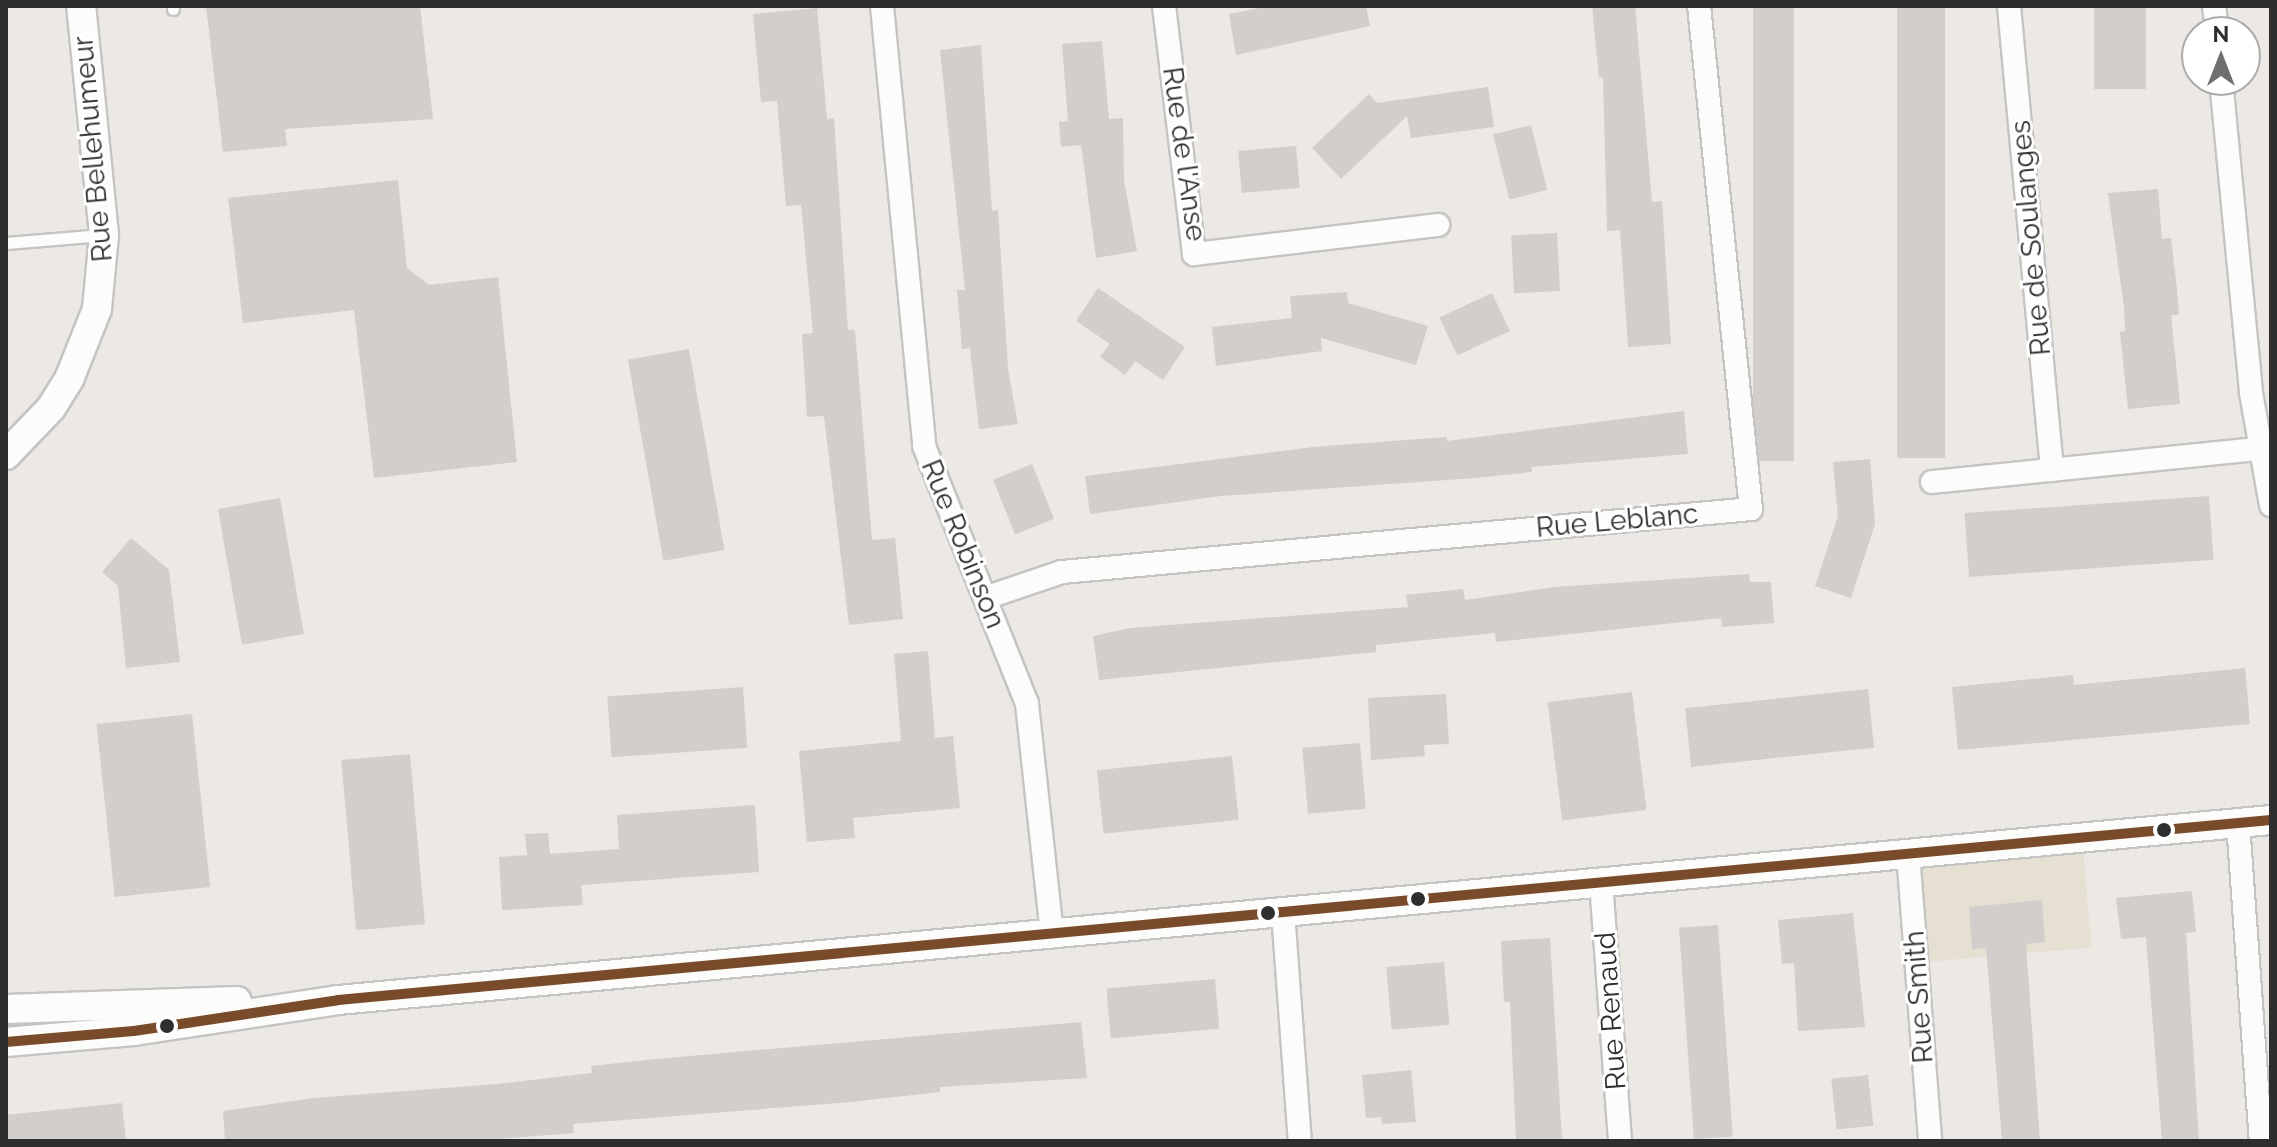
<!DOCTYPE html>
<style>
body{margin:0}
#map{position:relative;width:2277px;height:1147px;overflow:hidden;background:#ece8e4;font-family:Raleway,sans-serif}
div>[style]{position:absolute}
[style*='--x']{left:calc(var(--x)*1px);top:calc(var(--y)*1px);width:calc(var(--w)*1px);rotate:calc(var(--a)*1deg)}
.education>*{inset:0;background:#e6e0d3;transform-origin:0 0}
.building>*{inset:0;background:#d1cecb;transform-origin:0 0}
.roads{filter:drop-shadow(2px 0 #c5c4c5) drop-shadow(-2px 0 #c5c4c5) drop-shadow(0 2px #c5c4c5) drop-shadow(0 -2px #c5c4c5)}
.service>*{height:11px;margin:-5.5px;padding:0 5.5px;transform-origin:5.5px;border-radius:5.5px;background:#fcfcfb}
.minor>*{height:22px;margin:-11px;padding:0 11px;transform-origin:11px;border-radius:11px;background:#fcfcfb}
.tertiary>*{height:28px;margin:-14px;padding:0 14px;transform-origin:14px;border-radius:14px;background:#fcfcfb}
.bus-1>*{height:10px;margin:-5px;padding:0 5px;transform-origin:5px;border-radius:5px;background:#7a4b2a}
.dots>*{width:22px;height:22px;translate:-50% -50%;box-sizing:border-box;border:4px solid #fff;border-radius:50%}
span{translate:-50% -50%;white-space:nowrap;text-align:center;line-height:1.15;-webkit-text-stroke:6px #fff;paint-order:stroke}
.street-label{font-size:28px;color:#2e2e2e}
.frame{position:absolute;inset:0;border:8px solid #2e2e2e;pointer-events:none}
.north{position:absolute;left:2181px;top:16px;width:80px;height:80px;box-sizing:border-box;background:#fff;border:2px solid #ababab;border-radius:50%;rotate:0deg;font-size:22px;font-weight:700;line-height:32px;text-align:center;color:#2e2e2e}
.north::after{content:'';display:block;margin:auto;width:28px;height:36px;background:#706f6e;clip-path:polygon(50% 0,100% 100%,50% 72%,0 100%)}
</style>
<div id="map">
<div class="education">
<i style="left:2082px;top:838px;width:110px;height:175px;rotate:85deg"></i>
</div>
<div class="building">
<i style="clip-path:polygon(206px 6px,420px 6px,433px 119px,285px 129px,287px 146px,223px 152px)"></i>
<i style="clip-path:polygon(1270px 6px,1366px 6px,1370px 26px,1236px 55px,1229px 14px)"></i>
<i style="clip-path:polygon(1592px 6px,1635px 6px,1652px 202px,1662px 201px,1671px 344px,1628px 347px,1620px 230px,1607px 231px,1603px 77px,1599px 78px)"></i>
<i style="left:1753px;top:6px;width:41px;height:455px"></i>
<i style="left:1897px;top:6px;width:48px;height:452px"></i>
<i style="left:2094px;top:6px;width:52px;height:83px"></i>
<i style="clip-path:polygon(817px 8px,827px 119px,834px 118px,848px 330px,855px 330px,872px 540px,895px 538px,903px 619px,849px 625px,824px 416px,807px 417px,802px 334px,813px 333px,801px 205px,786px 206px,777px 101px,761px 102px,753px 14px)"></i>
<i style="clip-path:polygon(1102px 41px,1109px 119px,1123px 118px,1124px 180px,1137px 251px,1096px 258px,1081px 145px,1061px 147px,1059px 122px,1068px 121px,1062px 44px)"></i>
<i style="clip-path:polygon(981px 45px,992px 211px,998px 210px,1008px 369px,1018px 424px,979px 429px,970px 348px,962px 349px,957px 290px,965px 290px,940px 50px)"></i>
<i style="clip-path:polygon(1488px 87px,1494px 127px,1411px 138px,1407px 116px,1341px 179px,1312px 148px,1369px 94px,1377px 103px)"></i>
<i style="left:1531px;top:125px;width:67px;height:39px;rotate:76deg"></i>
<i style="left:1296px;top:146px;width:42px;height:58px;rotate:85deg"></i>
<i style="clip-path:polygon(398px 180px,407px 268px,429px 285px,498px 277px,517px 462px,374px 478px,354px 310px,243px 323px,228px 198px)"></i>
<i style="clip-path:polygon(2158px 189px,2162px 239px,2171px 238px,2177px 289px,2179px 315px,2171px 315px,2180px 404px,2128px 409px,2120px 332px,2125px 331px,2124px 307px,2108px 193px)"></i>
<i style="left:1557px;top:233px;width:58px;height:46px;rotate:87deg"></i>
<i style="clip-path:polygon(1098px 288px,1185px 347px,1163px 380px,1135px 361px,1125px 375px,1100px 357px,1110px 344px,1076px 321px)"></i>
<i style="clip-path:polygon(1347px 292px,1348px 303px,1428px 326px,1416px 365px,1321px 338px,1322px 351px,1216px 366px,1212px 327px,1292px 318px,1290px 296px)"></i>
<i style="left:1492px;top:293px;width:42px;height:58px;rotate:65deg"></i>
<i style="left:689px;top:349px;width:204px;height:62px;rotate:80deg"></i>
<i style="clip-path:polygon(1684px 411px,1688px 454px,1531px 467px,1532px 472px,1475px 478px,1221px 496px,1090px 514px,1085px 476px,1313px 447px,1446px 437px,1447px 441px)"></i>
<i style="clip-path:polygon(1870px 459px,1875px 524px,1851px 598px,1815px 586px,1838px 516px,1833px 462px)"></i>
<i style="left:1032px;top:464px;width:59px;height:42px;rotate:68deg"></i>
<i style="left:2209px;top:496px;width:64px;height:245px;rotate:86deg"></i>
<i style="left:280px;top:498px;width:138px;height:63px;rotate:80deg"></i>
<i style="clip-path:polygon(131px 538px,169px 570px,180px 662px,126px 668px,118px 586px,102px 572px)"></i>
<i style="clip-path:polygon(1749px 574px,1750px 582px,1771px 582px,1774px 623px,1722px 627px,1721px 618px,1496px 642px,1495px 633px,1376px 645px,1376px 652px,1099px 680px,1093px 636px,1130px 628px,1408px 607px,1406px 595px,1435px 592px,1463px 589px,1465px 600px,1555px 587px)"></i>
<i style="clip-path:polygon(928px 651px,935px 738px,953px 736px,960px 808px,853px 818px,855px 838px,807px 842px,799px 751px,901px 741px,894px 654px)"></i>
<i style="clip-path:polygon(2245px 668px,2250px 724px,1958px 750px,1952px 687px,2073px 675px,2074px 685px)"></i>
<i style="left:743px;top:687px;width:61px;height:136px;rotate:86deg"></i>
<i style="left:1868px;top:689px;width:59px;height:184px;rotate:84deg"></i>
<i style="left:1632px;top:692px;width:119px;height:85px;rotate:83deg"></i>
<i style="clip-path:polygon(1446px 694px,1449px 744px,1424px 745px,1425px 756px,1371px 760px,1368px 698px)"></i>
<i style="left:192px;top:714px;width:174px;height:96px;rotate:84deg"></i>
<i style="left:1360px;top:743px;width:66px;height:58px;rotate:85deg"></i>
<i style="left:410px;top:754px;width:171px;height:69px;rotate:85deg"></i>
<i style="left:1232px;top:756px;width:64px;height:136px;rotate:84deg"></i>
<i style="clip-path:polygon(755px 805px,759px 872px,581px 885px,583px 905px,502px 910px,499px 857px,527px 855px,525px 834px,548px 833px,550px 854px,619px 849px,617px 815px)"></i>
<i style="clip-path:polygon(2192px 891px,2196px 932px,2186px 933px,2199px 1141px,2162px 1141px,2146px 937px,2121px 939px,2116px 898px)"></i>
<i style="clip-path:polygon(2042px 900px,2045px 942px,2026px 944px,2040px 1141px,2002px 1141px,1986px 948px,1972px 949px,1969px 907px)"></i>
<i style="clip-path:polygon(1853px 913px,1865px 1027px,1798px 1031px,1794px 963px,1782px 964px,1778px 920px)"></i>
<i style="left:1718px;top:925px;width:212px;height:39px;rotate:86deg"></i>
<i style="clip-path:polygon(1550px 938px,1562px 1141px,1516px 1141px,1510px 1002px,1504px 1002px,1501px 941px)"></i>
<i style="left:1444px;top:962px;width:63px;height:58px;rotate:85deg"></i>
<i style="left:1215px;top:979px;width:50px;height:109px;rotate:85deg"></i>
<i style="clip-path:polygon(1081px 1022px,1087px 1078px,940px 1087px,940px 1092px,851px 1102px,573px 1124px,574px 1133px,474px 1141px,225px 1141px,223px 1111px,314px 1098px,497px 1084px,592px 1073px,591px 1066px,656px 1059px)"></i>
<i style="clip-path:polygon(1411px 1070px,1416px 1122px,1382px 1124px,1381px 1117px,1366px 1118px,1362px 1075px)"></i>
<i style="left:1868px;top:1075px;width:51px;height:37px;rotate:84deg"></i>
<i style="clip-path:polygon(122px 1103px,126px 1141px,6px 1141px,6px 1115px)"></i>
</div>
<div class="roads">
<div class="service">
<i style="--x:173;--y:6;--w:3;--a:90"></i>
<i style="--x:6;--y:243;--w:97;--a:-4.7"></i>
</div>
<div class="minor">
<i style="--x:882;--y:6;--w:442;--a:84.5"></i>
<i style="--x:924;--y:446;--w:278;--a:68.2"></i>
<i style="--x:1027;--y:704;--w:231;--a:83.8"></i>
<i style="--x:1164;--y:6;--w:250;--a:83.1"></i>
<i style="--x:1194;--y:254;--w:246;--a:-6.8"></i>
<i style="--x:2009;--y:6;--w:466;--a:84.7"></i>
<i style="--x:2214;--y:6;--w:26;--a:83"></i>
<i style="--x:2221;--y:80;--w:314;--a:84.5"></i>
<i style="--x:2251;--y:393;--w:114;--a:79.9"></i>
<i style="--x:1932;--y:482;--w:328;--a:-5.8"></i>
<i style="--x:985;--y:598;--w:81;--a:-18.7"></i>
<i style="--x:1062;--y:572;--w:692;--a:-5.22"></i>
<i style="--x:1751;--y:509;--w:506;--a:-95.9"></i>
<i style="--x:2238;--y:823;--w:319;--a:85.9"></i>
<i style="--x:1908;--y:853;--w:289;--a:85.6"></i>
<i style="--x:1601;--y:882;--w:260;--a:85.8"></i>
<i style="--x:1283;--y:912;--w:230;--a:85.8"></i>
</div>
<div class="tertiary">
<i style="--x:6;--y:455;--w:65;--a:-46.2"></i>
<i style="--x:51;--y:408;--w:36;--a:-58"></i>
<i style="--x:70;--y:377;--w:73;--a:-68.3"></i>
<i style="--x:97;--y:309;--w:74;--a:-84.6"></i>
<i style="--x:104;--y:235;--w:230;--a:-95.7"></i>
<i style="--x:6;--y:1009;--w:231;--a:-2"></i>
<i style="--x:6;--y:1042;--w:128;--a:-4.9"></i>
<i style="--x:134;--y:1031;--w:206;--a:-8.6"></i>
<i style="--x:338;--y:1000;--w:1941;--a:-5.32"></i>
</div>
</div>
<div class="bus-1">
<i style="--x:6;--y:1042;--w:128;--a:-4.9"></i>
<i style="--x:134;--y:1031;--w:206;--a:-8.6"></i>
<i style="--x:338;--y:1000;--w:1941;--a:-5.32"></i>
</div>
<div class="dots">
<i style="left:2164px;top:830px;background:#2e2e2e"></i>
<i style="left:1418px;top:899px;background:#2e2e2e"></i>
<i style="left:1268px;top:913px;background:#2e2e2e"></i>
<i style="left:167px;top:1026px;background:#2e2e2e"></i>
</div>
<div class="street-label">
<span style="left:93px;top:149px;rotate:-95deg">Rue Bellehumeur</span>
<span style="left:1184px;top:154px;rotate:82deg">Rue de l'Anse</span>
<span style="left:2031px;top:238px;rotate:-95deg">Rue de Soulanges</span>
<span style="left:1617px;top:521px;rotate:-5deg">Rue Leblanc</span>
<span style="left:963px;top:544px;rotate:68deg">Rue Robinson</span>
<span style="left:1919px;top:997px;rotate:-94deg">Rue Smith</span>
<span style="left:1611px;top:1011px;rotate:-94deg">Rue Renaud</span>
</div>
<div class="frame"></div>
<div class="north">N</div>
</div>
